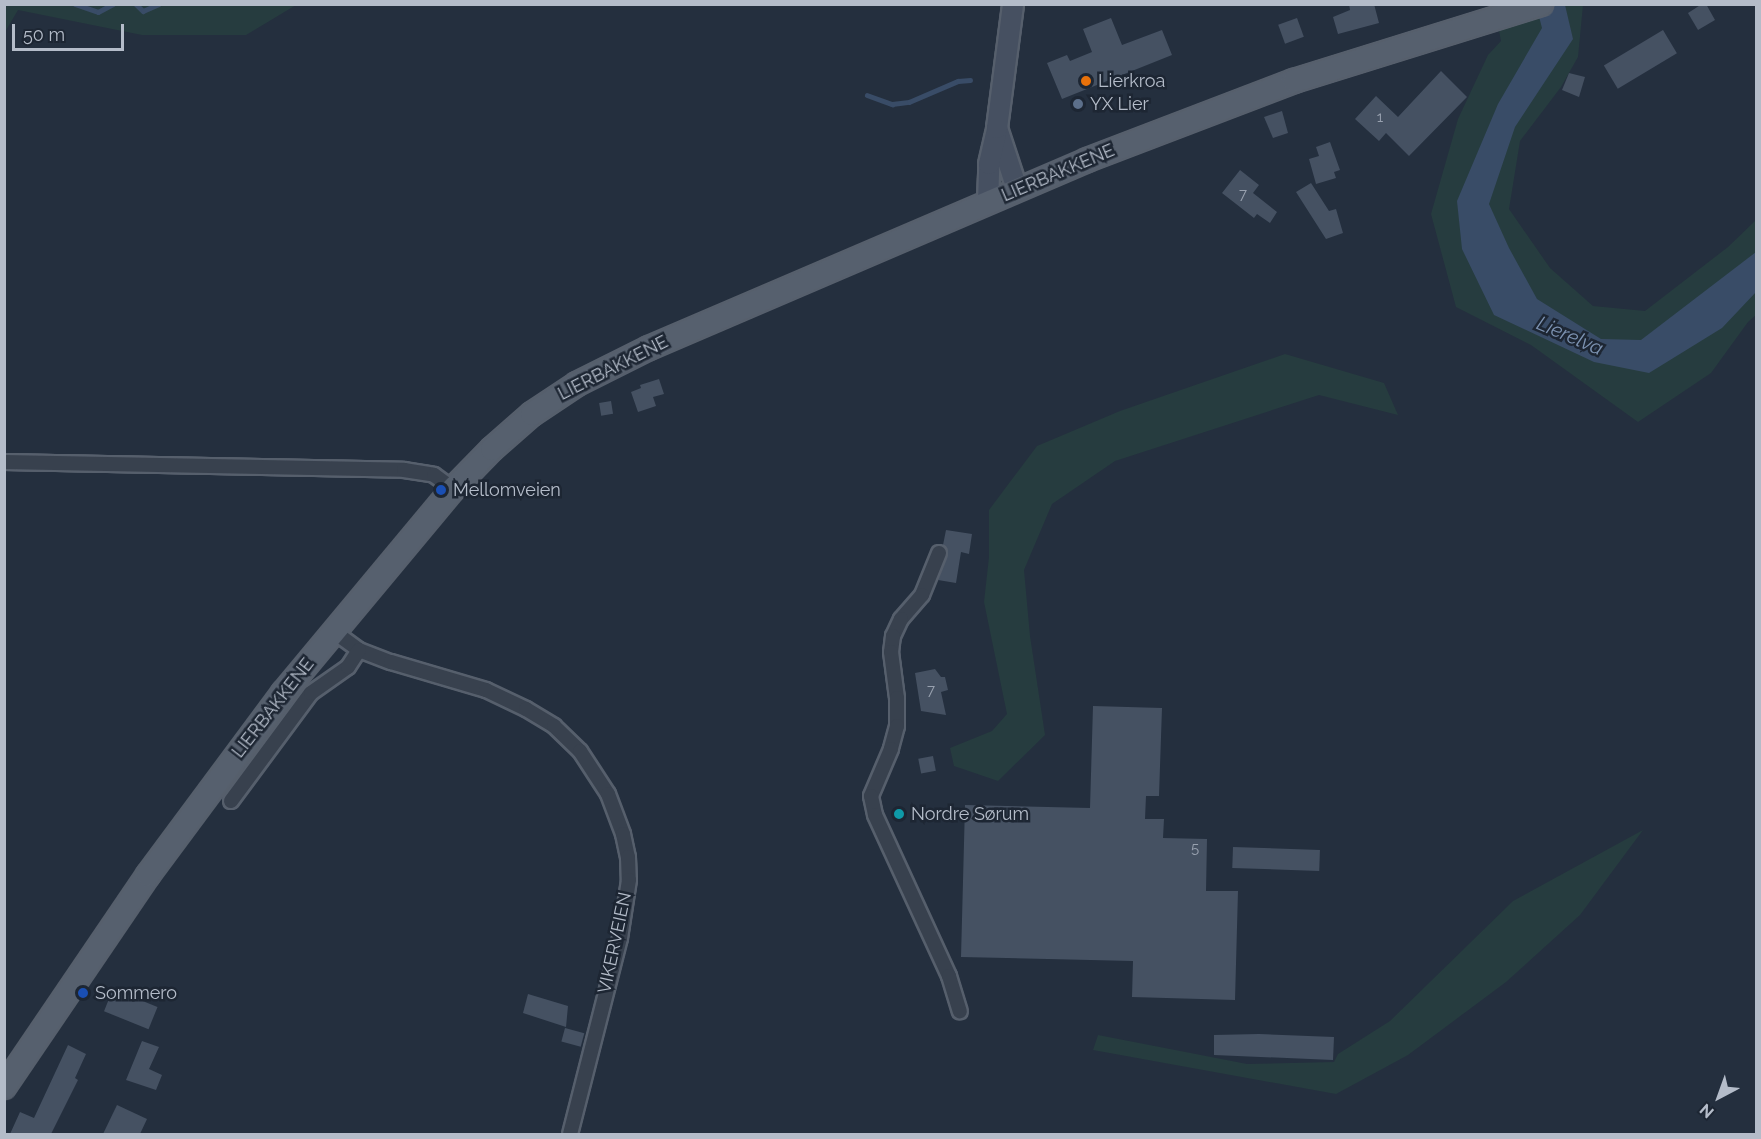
<!DOCTYPE html>
<meta charset="utf-8">
<style>
body{margin:0}
#map{position:relative;width:1761px;height:1139px;overflow:hidden;background:#242f3e;font-family:Raleway,sans-serif}
div>[style]{position:absolute}
[style*='--x']{left:calc(var(--x)*1px);top:calc(var(--y)*1px);width:calc(var(--w)*1px);rotate:calc(var(--a)*1deg)}
.green>*{inset:0;background:#263c3f}
.water>*{inset:0;background:#394c67}
.stream>*{height:4.5px;margin:-2.25px;padding:0 2.25px;transform-origin:2.25px;border-radius:2.25px;background:#394c67}
.building>*{inset:0;background:#455162;transform-origin:0 0}
.roads{filter:drop-shadow(2px 0 #565f6c) drop-shadow(-2px 0 #565f6c) drop-shadow(0 2px #565f6c) drop-shadow(0 -2px #565f6c)}
.street>*{height:14px;margin:-7px;padding:0 7px;transform-origin:7px;border-radius:7px;background:#38414e}
.secondary>*{height:20px;margin:-10px;padding:0 10px;transform-origin:10px;border-radius:10px;background:#465061}
.primary>*{height:22px;margin:-11px;padding:0 11px;transform-origin:11px;border-radius:11px;background:#56606e}
.dots>*{width:16px;height:16px;translate:-50% -50%;box-sizing:border-box;border:3px solid #1d2633;border-radius:50%}
span{translate:-50% -50%;white-space:nowrap;text-align:center;line-height:1.15;-webkit-text-stroke:5px #1d2633;paint-order:stroke}
.number-label{font-size:15px;color:#98a1af}
.number-label span{-webkit-text-stroke-width:0}
.poi-label{font-size:18px;color:#b4bcc9}
.left{translate:0 -50%;text-align:left}
.street-label{font-size:18px;color:#b4bcc9}
.water-label{font-size:20px;color:#7c92b1;font-style:italic}
.frame{position:absolute;inset:0;border:6px solid #b4bcc9;pointer-events:none}
.north{position:absolute;left:1689px;top:1067px;width:60px;height:60px;-webkit-text-stroke:4px #1d2633;paint-order:stroke;rotate:221deg;font-size:16px;font-weight:700;line-height:24px;text-align:center;color:#b4bcc9}
.north::after{content:'';display:block;margin:auto;width:21px;height:27px;background:#b4bcc9;clip-path:polygon(50% 0,100% 100%,50% 72%,0 100%)}
.scale{position:absolute;left:12px;top:24px;width:112px;height:27px;box-sizing:border-box;border:3px solid #b4bcc9;border-top:0;padding-left:8px;font-size:18px;line-height:21px;white-space:nowrap;color:#b4bcc9;-webkit-text-stroke:4px #1d2633;paint-order:stroke}
</style>
<div id="map">
<div class="green">
<i style="clip-path:polygon(5px 4px,296px 4px,296px 5px,246px 35px,142px 35px,18px 10px,5px 32px)"></i>
<i style="clip-path:polygon(1494px 5px,1583px 5px,1578px 57px,1561px 87px,1520px 141px,1509px 209px,1550px 268px,1593px 306px,1645px 311px,1728px 247px,1756px 220px,1756px 315px,1748px 322px,1711px 373px,1638px 422px,1531px 345px,1456px 307px,1431px 214px,1458px 119px,1488px 55px,1501px 41px)"></i>
<i style="clip-path:polygon(1285px 354px,1384px 383px,1398px 415px,1319px 395px,1115px 461px,1052px 504px,1024px 570px,1030px 636px,1045px 735px,998px 781px,954px 766px,950px 748px,992px 731px,1007px 714px,984px 602px,989px 557px,989px 510px,1037px 446px,1120px 411px)"></i>
<i style="clip-path:polygon(1643px 830px,1580px 915px,1506px 982px,1408px 1055px,1336px 1094px,1093px 1050px,1098px 1035px,1247px 1064px,1334px 1062px,1338px 1054px,1390px 1021px,1513px 901px)"></i>
</div>
<div class="water">
<i style="clip-path:polygon(1536px 5px,1565px 5px,1573px 39px,1515px 127px,1489px 204px,1509px 248px,1537px 299px,1601px 339px,1641px 340px,1756px 252px,1756px 292px,1722px 328px,1649px 373px,1594px 362px,1494px 315px,1462px 249px,1457px 201px,1498px 104px,1542px 28px)"></i>
</div>
<div class="stream">
<i style="--x:75;--y:4;--w:24;--a:19"></i>
<i style="--x:98;--y:12;--w:17;--a:-28"></i>
<i style="--x:136;--y:4;--w:10;--a:45"></i>
<i style="--x:143;--y:11;--w:17;--a:-24"></i>
<i style="--x:867;--y:95;--w:27;--a:20"></i>
<i style="--x:892;--y:104;--w:17;--a:-7"></i>
<i style="--x:909;--y:102;--w:53;--a:-23.2"></i>
<i style="--x:958;--y:81;--w:12;--a:-5"></i>
</div>
<div class="building">
<i style="clip-path:polygon(1349px 4px,1374px 4px,1379px 23px,1338px 34px,1333px 17px,1350px 10px)"></i>
<i style="clip-path:polygon(1702px 4px,1706px 4px,1715px 20px,1698px 30px,1688px 13px)"></i>
<i style="clip-path:polygon(1111px 18px,1122px 45px,1162px 30px,1172px 55px,1062px 99px,1047px 63px,1067px 55px,1070px 61px,1092px 52px,1083px 29px)"></i>
<i style="left:1297px;top:18px;width:20px;height:20px;rotate:70deg"></i>
<i style="left:1663px;top:30px;width:27px;height:69px;rotate:59deg"></i>
<i style="clip-path:polygon(1441px 71px,1467px 97px,1409px 156px,1386px 133px,1379px 141px,1355px 119px,1376px 96px,1398px 117px)"></i>
<i style="clip-path:polygon(1569px 73px,1585px 77px,1579px 97px,1562px 90px)"></i>
<i style="clip-path:polygon(1282px 111px,1288px 133px,1273px 138px,1264px 117px)"></i>
<i style="clip-path:polygon(1330px 142px,1340px 170px,1334px 172px,1336px 178px,1316px 184px,1309px 159px,1319px 156px,1316px 147px)"></i>
<i style="clip-path:polygon(1240px 170px,1259px 185px,1253px 193px,1277px 212px,1270px 223px,1257px 214px,1254px 218px,1222px 193px)"></i>
<i style="clip-path:polygon(1311px 183px,1329px 211px,1336px 209px,1343px 233px,1326px 239px,1296px 192px)"></i>
<i style="clip-path:polygon(659px 379px,664px 394px,653px 397px,656px 406px,638px 412px,631px 392px,641px 388px,640px 385px)"></i>
<i style="left:611px;top:401px;width:13px;height:12px;rotate:81deg"></i>
<i style="clip-path:polygon(946px 530px,972px 534px,969px 554px,961px 552px,956px 583px,938px 580px,947px 556px,943px 545px)"></i>
<i style="clip-path:polygon(935px 669px,941px 677px,945px 677px,948px 690px,941px 692px,946px 715px,921px 711px,915px 673px)"></i>
<i style="clip-path:polygon(1093px 706px,1162px 708px,1159px 796px,1146px 796px,1145px 819px,1164px 819px,1163px 838px,1207px 839px,1206px 891px,1238px 891px,1235px 1000px,1132px 997px,1133px 961px,961px 957px,965px 805px,1090px 808px)"></i>
<i style="left:933px;top:756px;width:15px;height:15px;rotate:79deg"></i>
<i style="left:1233px;top:847px;width:87px;height:21px;rotate:2deg"></i>
<i style="left:113px;top:989px;width:48px;height:24px;rotate:22deg"></i>
<i style="clip-path:polygon(528px 994px,568px 1006px,566px 1027px,523px 1013px)"></i>
<i style="left:565px;top:1028px;width:20px;height:14px;rotate:15deg"></i>
<i style="clip-path:polygon(1259px 1034px,1334px 1037px,1333px 1060px,1214px 1055px,1214px 1035px)"></i>
<i style="clip-path:polygon(142px 1041px,159px 1047px,149px 1069px,162px 1075px,156px 1090px,126px 1080px)"></i>
<i style="clip-path:polygon(68px 1045px,86px 1054px,75px 1078px,78px 1080px,51px 1134px,10px 1134px,20px 1112px,34px 1118px)"></i>
<i style="clip-path:polygon(117px 1105px,147px 1119px,140px 1134px,103px 1134px)"></i>
</div>
<div class="roads">
<div class="street">
<i style="--x:4;--y:462;--w:400;--a:1.1"></i>
<i style="--x:404;--y:470;--w:30;--a:9"></i>
<i style="--x:434;--y:475;--w:24;--a:36"></i>
<i style="--x:939;--y:553;--w:45;--a:112"></i>
<i style="--x:922;--y:595;--w:32;--a:131"></i>
<i style="--x:901;--y:619;--w:19;--a:115"></i>
<i style="--x:893;--y:636;--w:16;--a:97"></i>
<i style="--x:891;--y:652;--w:46;--a:82.6"></i>
<i style="--x:897;--y:698;--w:28;--a:90"></i>
<i style="--x:897;--y:726;--w:24;--a:105"></i>
<i style="--x:891;--y:749;--w:51;--a:113.1"></i>
<i style="--x:871;--y:796;--w:19;--a:78"></i>
<i style="--x:875;--y:815;--w:177;--a:65.3"></i>
<i style="--x:949;--y:976;--w:37;--a:73"></i>
<i style="--x:333;--y:631;--w:32;--a:36"></i>
<i style="--x:359;--y:650;--w:34;--a:21"></i>
<i style="--x:391;--y:662;--w:99;--a:16.4"></i>
<i style="--x:486;--y:690;--w:44;--a:25.4"></i>
<i style="--x:526;--y:709;--w:33;--a:31"></i>
<i style="--x:554;--y:726;--w:36;--a:44"></i>
<i style="--x:580;--y:751;--w:51;--a:56.9"></i>
<i style="--x:608;--y:794;--w:43;--a:69.4"></i>
<i style="--x:623;--y:834;--w:24;--a:78"></i>
<i style="--x:628;--y:857;--w:23;--a:88"></i>
<i style="--x:629;--y:880;--w:59;--a:98.8"></i>
<i style="--x:620;--y:938;--w:202;--a:104.3"></i>
<i style="--x:231;--y:801;--w:134;--a:-53.5"></i>
<i style="--x:311;--y:693;--w:45;--a:-35.1"></i>
<i style="--x:348;--y:667;--w:20;--a:-57"></i>
</div>
<div class="secondary">
<i style="--x:997;--y:128;--w:64;--a:71.8"></i>
<i style="--x:988;--y:202;--w:38;--a:-88"></i>
<i style="--x:989;--y:164;--w:37;--a:-77"></i>
<i style="--x:997;--y:128;--w:125;--a:-82.6"></i>
</div>
<div class="primary">
<i style="--x:4;--y:1087;--w:256;--a:-55.8"></i>
<i style="--x:148;--y:875;--w:227;--a:-53.4"></i>
<i style="--x:283;--y:693;--w:266;--a:-50.2"></i>
<i style="--x:453;--y:489;--w:56;--a:-45.7"></i>
<i style="--x:492;--y:449;--w:53;--a:-41.2"></i>
<i style="--x:532;--y:414;--w:54;--a:-33.7"></i>
<i style="--x:577;--y:384;--w:80;--a:-26.6"></i>
<i style="--x:649;--y:348;--w:477;--a:-23.2"></i>
<i style="--x:1087;--y:160;--w:222;--a:-20.9"></i>
<i style="--x:1294;--y:81;--w:259;--a:-17.3"></i>
</div>
</div>
<div class="dots">
<i style="left:1086px;top:81px;background:#e8710a"></i>
<i style="left:1078px;top:104px;background:#5c6f8a"></i>
<i style="left:441px;top:490px;background:#1a4fb4"></i>
<i style="left:899px;top:814px;background:#0f9aa8"></i>
<i style="left:83px;top:993px;background:#1a4fb4"></i>
</div>
<div class="number-label">
<span style="left:1380px;top:118px">1</span>
<span style="left:1243px;top:195px">7</span>
<span style="left:931px;top:691px">7</span>
<span style="left:1195px;top:849px">5</span>
</div>
<div class="poi-label">
<span class="left" style="left:1098px;top:81px">Lierkroa</span>
<span class="left" style="left:1090px;top:104px">YX Lier</span>
<span class="left" style="left:453px;top:490px">Mellomveien</span>
<span class="left" style="left:911px;top:814px">Nordre Sørum</span>
<span class="left" style="left:95px;top:993px">Sommero</span>
</div>
<div class="street-label">
<span style="left:1058px;top:173px;rotate:-23deg">LIERBAKKENE</span>
<span style="left:613px;top:368px;rotate:-27deg">LIERBAKKENE</span>
<span style="left:273px;top:708px;rotate:-52deg">LIERBAKKENE</span>
<span style="left:615px;top:943px;rotate:-78deg">VIKERVEIEN</span>
</div>
<div class="water-label">
<span style="left:1570px;top:336px;rotate:23deg">Lierelva</span>
</div>
<div class="frame"></div>
<div class="north">N</div>
<div class="scale">50 m</div>
</div>
